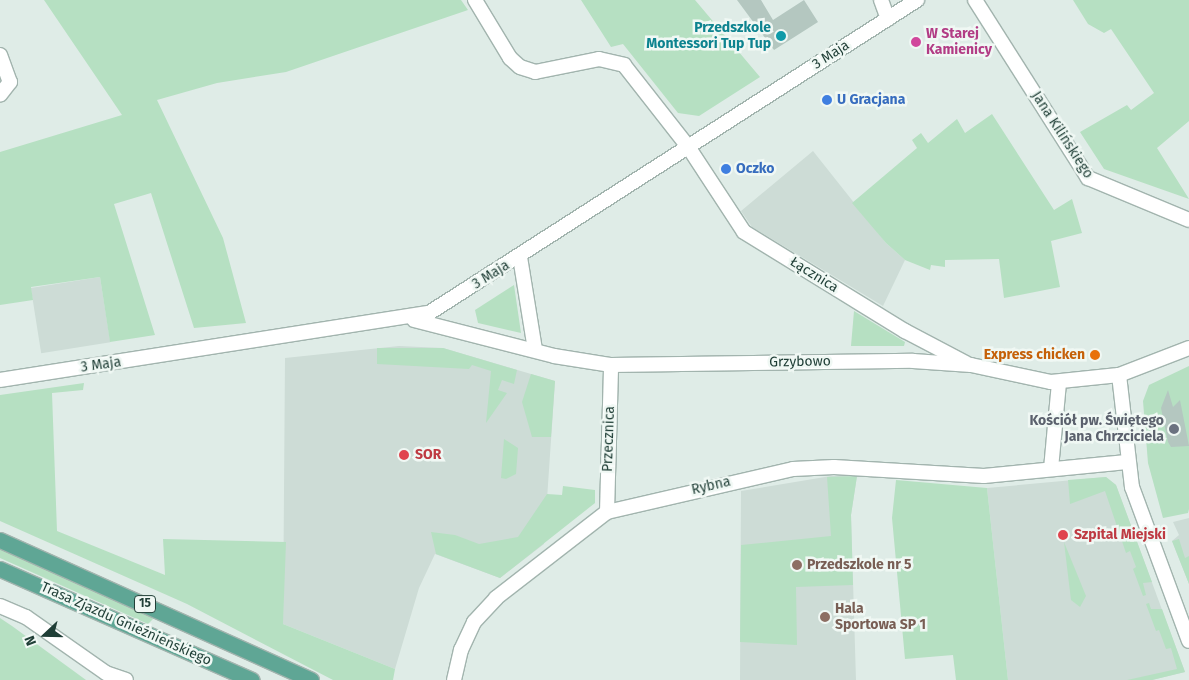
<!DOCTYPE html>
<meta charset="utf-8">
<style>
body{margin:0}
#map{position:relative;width:1189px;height:680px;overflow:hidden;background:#dfece7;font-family:"Fira Sans",sans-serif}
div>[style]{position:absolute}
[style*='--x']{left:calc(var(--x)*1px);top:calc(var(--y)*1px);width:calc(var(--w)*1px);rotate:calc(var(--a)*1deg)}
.built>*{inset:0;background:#cddcd6;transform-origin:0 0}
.green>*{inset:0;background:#b6e0c2}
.building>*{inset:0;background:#b4c7c0}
.roads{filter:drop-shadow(1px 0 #a2b4ae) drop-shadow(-1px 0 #a2b4ae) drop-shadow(0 1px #a2b4ae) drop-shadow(0 -1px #a2b4ae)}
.street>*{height:14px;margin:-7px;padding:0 7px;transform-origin:7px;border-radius:7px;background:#fff}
.primary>*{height:15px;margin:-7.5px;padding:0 7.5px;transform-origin:7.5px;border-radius:7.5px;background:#5fa695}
.dots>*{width:14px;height:14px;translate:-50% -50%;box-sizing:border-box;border:2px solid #f0f8f4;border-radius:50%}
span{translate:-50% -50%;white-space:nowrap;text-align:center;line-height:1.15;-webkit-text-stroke:5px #f0f8f4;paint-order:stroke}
.shield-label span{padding:1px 4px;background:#f0f8f4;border:1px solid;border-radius:4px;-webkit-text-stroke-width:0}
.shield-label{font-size:12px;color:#1f3e36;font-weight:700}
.culture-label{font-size:14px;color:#0d838f;font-weight:700}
.right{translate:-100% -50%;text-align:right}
.hotel-label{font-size:14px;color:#b23c85;font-weight:700}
.left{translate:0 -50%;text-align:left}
.street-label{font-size:14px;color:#1f3e36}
.shop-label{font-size:14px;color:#366cbe;font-weight:700}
.food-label{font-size:14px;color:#c56008;font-weight:700}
.worship-label{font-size:14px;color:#5b616d;font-weight:700}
.health-label{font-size:14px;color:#be3a42;font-weight:700}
.education-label{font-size:14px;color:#785e54;font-weight:700}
.north{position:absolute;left:20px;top:610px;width:50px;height:50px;-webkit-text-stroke:4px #f0f8f4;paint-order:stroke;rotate:249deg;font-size:14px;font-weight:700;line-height:20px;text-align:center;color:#1f3e36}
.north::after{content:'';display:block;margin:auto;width:18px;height:22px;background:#1f3e36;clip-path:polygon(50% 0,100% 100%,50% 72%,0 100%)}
</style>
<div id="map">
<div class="built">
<i style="clip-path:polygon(813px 151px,886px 243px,905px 260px,883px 306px,752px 227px,741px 211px)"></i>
<i style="left:100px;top:277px;width:66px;height:70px;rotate:81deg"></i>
<i style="clip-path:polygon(399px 346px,443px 348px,555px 381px,544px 544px,500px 578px,435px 554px,419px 588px,395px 669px,283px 624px,285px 358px)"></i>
<i style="clip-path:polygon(831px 476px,857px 476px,851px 515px,856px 680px,740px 680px,741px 491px)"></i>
<i style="clip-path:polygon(1106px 477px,1116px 485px,1185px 672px,1152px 680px,1008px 680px,987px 488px)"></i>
<i style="clip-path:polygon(1189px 518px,1189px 584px,1172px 541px,1179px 535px,1173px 522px)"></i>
</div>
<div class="green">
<i style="clip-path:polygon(44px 0,461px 0,468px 10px,286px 72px,217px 83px,157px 100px,223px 238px,246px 323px,194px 328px,151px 193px,114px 204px,155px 335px,110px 342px,100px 277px,31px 287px,33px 300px,0 305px,0 152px,122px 115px)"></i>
<i style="clip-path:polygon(581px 0,695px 0,760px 77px,699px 116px,678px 113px,623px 44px,611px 47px)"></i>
<i style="clip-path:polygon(1073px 0,1189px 0,1189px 121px,1157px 148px,1189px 199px,1104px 169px,1080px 132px,1127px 105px,1131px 110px,1154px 93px,1111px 29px,1104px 33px,1088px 24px)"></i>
<i style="clip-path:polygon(992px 114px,1054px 210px,1072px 199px,1082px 233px,1051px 241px,1060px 287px,1004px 298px,999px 259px,945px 260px,945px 267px,931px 265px,930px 270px,905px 260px,886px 243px,852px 203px,917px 148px,912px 140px,921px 133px,928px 143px,957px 119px,965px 133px)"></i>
<i style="clip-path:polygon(514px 285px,521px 333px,478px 323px,475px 310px)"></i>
<i style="clip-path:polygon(854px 311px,905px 342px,904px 346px,851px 346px)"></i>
<i style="clip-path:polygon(377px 348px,443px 348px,517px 370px,514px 384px,502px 380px,498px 390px,507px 393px,486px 423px,491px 371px,472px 365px,469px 369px,377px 364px)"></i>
<i style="clip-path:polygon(1189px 366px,1189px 509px,1188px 513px,1163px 518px,1148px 463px,1143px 401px,1149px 385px)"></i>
<i style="clip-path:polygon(531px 374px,555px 381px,551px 437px,532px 437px,522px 402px)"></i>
<i style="clip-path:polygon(84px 383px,83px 390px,52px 393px,57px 531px,165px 575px,163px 539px,286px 542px,283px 624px,395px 669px,393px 680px,333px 680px,187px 604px,0 521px,0 395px)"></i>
<i style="clip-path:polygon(504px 439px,518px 448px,516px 474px,506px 479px,501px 478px)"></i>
<i style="clip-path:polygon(857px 476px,851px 515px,853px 585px,796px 587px,797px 645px,740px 642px,741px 545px,831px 536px,827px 477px)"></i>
<i style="clip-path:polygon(1106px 477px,1116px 485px,1152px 582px,1143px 583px,1146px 595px,1143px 596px,1133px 569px,1136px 567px,1130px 551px,1126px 553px,1105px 491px,1070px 504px,1068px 480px)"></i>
<i style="clip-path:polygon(896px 480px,987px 488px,1008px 680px,956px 680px,953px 655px,905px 659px,892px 518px)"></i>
<i style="clip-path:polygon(563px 486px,595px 490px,595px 503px,500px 578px,436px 554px,431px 532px,455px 535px,479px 544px,518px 537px,547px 494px,562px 495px)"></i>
<i style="clip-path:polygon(1179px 539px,1185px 558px,1189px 556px,1189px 584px,1172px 541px)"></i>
<i style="clip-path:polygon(1064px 542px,1086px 596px,1080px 607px,1071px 600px)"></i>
<i style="clip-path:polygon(0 549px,150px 615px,153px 619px,148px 624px,0 558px)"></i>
<i style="clip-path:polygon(1149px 603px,1151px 609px,1162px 609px,1185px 672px,1152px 680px,1127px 680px,1177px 669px,1171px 648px,1166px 649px,1159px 630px,1156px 631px,1146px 604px)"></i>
<i style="clip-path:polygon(0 618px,12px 626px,86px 680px,0 680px)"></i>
</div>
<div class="building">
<i style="clip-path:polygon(737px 0,761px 0,773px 20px,804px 0,818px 22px,774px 50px)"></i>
<i style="clip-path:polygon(1168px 390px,1173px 407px,1180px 400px,1189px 446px,1171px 447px,1168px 442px,1161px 408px)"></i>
</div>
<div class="roads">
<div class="street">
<i style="--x:475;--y:0;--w:68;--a:58.9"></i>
<i style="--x:510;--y:58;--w:13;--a:42"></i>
<i style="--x:520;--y:67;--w:16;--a:18"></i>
<i style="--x:535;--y:72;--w:65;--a:-11.5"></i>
<i style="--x:599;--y:59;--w:26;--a:13"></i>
<i style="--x:624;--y:65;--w:105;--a:51.9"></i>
<i style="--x:689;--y:148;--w:100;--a:56.8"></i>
<i style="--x:744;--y:232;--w:189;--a:31.6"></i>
<i style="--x:905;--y:331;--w:69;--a:27.7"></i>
<i style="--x:881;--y:0;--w:20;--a:70"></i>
<i style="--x:975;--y:0;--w:211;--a:57.6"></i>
<i style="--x:1088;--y:178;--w:109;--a:22.6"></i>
<i style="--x:0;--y:55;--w:29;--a:70"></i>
<i style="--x:10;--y:82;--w:16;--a:128"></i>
<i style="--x:520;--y:257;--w:94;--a:80.8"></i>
<i style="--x:414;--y:320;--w:145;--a:14.4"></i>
<i style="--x:554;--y:356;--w:58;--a:9"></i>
<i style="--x:611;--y:365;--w:302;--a:-0.8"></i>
<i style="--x:913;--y:361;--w:58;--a:3.9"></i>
<i style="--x:971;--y:365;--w:82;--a:12"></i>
<i style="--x:1051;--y:382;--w:68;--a:-5.9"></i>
<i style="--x:1119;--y:375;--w:75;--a:-21.1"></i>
<i style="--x:1119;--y:375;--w:113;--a:83.4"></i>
<i style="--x:1132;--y:487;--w:164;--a:69.7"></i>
<i style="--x:0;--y:380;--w:434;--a:-8.9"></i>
<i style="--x:429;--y:313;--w:580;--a:-32.68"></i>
<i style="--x:1051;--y:469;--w:87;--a:-84.7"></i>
<i style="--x:607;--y:512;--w:147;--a:-88.4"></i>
<i style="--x:0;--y:606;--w:28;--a:23"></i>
<i style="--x:26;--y:617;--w:98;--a:35"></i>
<i style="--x:106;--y:673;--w:21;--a:19"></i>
<i style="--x:454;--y:680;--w:31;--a:-77"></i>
<i style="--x:461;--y:650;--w:31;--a:-65"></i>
<i style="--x:474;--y:622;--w:33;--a:-47"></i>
<i style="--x:496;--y:598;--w:140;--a:-37.8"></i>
<i style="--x:607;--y:512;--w:191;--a:-13"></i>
<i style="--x:793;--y:469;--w:41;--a:-2.8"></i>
<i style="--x:834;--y:467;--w:150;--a:3.4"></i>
<i style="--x:984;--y:476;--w:143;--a:-5.6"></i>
</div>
<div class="primary">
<i style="--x:0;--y:540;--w:341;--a:24.2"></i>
<i style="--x:0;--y:569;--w:275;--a:23.8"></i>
</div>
</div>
<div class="dots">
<i style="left:781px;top:36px;background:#0f9aa8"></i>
<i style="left:916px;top:42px;background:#d1479c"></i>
<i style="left:827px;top:100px;background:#3f7fe0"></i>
<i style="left:726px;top:169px;background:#3f7fe0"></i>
<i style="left:1095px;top:355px;background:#e8710a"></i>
<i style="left:1174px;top:429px;background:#6b7280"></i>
<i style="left:404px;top:455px;background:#e0444e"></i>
<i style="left:1063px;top:535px;background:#e0444e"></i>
<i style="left:797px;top:565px;background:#8d6e63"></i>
<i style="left:825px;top:617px;background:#8d6e63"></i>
</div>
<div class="shield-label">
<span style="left:145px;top:604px">15</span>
</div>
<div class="culture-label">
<span class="right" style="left:771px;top:36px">Przedszkole<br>Montessori Tup Tup</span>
</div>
<div class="hotel-label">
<span class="left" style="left:926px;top:42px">W Starej<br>Kamienicy</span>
</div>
<div class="street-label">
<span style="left:831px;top:55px;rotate:-33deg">3 Maja</span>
<span style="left:1062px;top:135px;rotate:57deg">Jana Kilińskiego</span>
<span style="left:491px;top:275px;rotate:-32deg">3 Maja</span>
<span style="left:814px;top:275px;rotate:32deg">Łącznica</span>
<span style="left:800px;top:362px;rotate:-1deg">Grzybowo</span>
<span style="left:101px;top:365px;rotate:-8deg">3 Maja</span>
<span style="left:609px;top:439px;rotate:-88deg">Przecznica</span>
<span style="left:711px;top:486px;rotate:-13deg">Rybna</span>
<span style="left:126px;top:624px;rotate:24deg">Trasa Zjazdu Gnieźnieńskiego</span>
</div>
<div class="shop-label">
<span class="left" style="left:837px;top:100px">U Gracjana</span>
<span class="left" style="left:736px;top:169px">Oczko</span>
</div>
<div class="food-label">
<span class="right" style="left:1085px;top:355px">Express chicken</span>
</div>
<div class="worship-label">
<span class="right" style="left:1164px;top:429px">Kościół pw. Świętego<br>Jana Chrzciciela</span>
</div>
<div class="health-label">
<span class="left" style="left:415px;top:455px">SOR</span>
<span class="left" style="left:1074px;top:535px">Szpital Miejski</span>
</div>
<div class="education-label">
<span class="left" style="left:807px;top:565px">Przedszkole nr 5</span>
<span class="left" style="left:835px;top:617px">Hala<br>Sportowa SP 1</span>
</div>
<div class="north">N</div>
</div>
